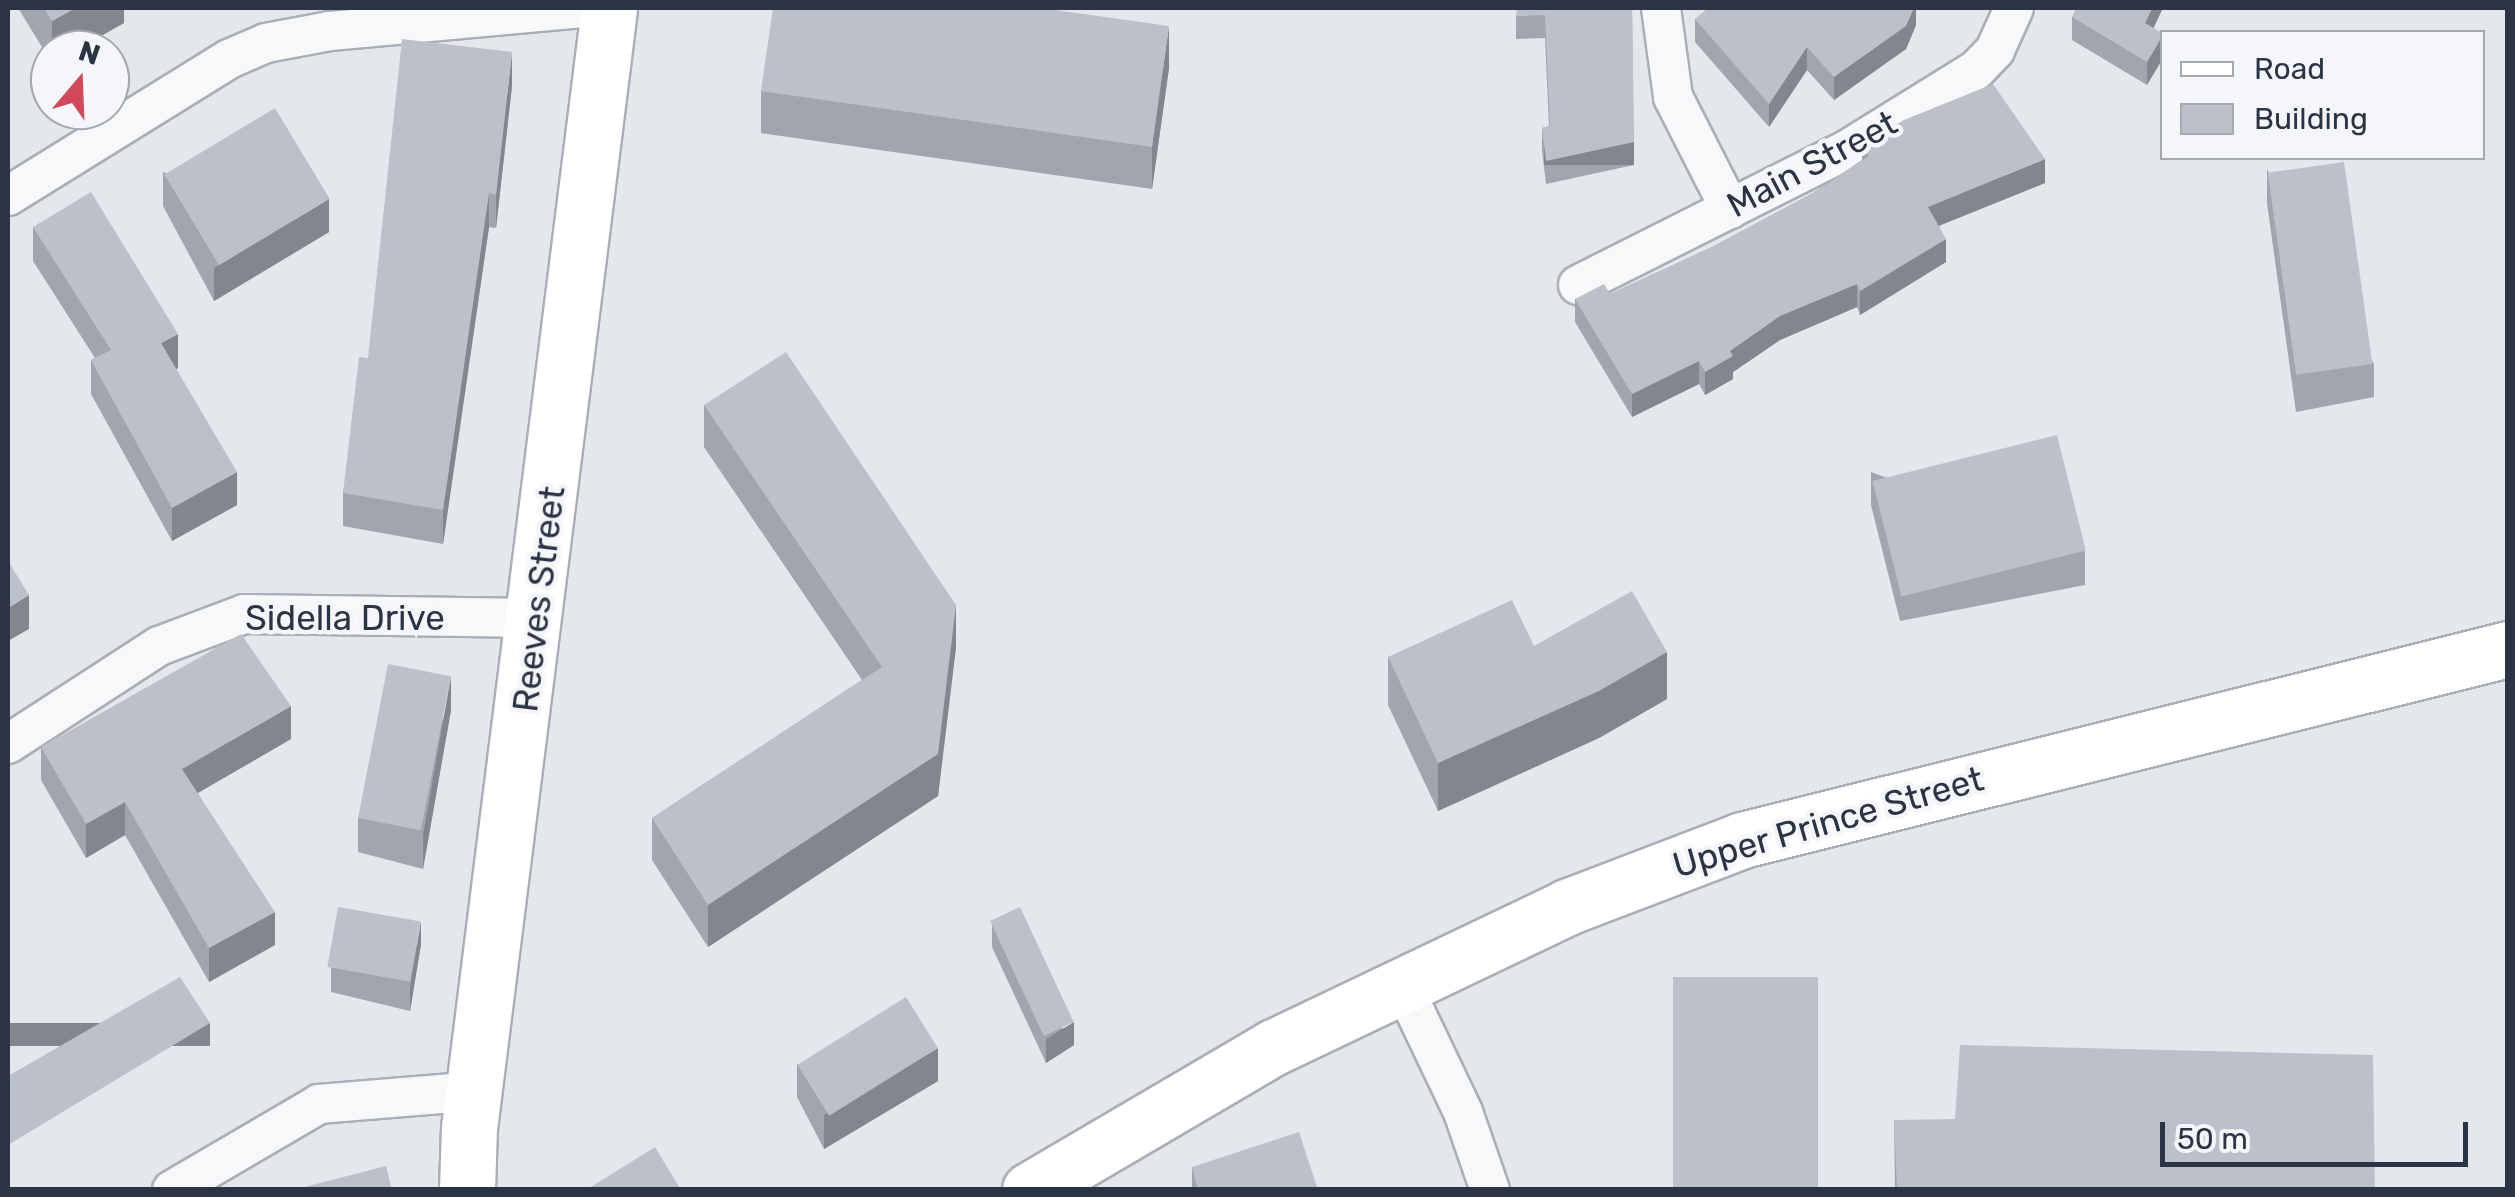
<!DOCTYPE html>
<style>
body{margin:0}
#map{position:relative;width:2515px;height:1197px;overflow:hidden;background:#e4e7ec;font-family:Rubik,sans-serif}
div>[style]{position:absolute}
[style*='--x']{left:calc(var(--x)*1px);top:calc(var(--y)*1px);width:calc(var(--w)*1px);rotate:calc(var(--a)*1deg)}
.roads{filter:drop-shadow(2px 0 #a9aeb7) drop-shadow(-2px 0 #a9aeb7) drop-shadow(0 2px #a9aeb7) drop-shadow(0 -2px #a9aeb7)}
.street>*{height:38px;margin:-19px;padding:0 19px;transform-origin:19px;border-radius:19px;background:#f7f8fa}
.secondary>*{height:55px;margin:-27.5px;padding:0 27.5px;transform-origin:27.5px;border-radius:27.5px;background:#fff}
.wall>*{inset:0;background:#a1a5ae}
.shaded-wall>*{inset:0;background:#83868d;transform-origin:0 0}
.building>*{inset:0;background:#bbc0ca;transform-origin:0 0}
span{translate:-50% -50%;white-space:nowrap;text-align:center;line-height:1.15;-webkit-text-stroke:9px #f4f6f9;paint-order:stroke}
.street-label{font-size:35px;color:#2b3445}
.frame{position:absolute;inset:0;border:10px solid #2b3445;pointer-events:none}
.legend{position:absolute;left:2160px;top:30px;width:325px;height:130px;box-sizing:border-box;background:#f4f6f9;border:2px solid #a4a8b1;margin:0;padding:12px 18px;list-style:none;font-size:30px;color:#2b3445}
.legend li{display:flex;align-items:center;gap:20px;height:50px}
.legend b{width:50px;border:2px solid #a4a8b1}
.north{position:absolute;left:30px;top:30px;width:100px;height:100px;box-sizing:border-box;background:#f4f6f9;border:2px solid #a4a8b1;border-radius:50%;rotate:19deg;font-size:28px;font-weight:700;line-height:40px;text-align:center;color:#2b3445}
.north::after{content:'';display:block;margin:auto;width:35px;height:45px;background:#d1495b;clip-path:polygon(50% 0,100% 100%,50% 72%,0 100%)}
.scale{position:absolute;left:2160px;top:1122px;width:308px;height:45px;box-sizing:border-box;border:5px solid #2b3445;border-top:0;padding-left:12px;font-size:30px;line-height:35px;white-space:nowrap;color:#2b3445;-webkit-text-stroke:8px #f4f6f9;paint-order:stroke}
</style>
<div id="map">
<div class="roads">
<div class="street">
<i style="--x:1661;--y:8;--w:90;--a:82.3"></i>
<i style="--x:1673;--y:97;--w:126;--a:63"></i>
<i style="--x:8;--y:196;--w:260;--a:-31.8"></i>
<i style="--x:229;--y:59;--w:40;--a:-23.4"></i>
<i style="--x:266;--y:43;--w:65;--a:-10.6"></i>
<i style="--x:330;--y:31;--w:254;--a:-5.2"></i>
<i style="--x:1578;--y:285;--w:305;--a:-26.7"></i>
<i style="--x:1850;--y:148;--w:148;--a:-31.8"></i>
<i style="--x:1976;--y:70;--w:28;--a:-46"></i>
<i style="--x:1995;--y:50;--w:46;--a:-65.7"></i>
<i style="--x:8;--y:744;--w:180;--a:-33"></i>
<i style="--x:159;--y:646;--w:91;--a:-20.6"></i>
<i style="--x:244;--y:614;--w:293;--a:0.8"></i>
<i style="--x:1402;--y:984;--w:142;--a:64.5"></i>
<i style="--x:1463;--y:1112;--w:83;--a:70.9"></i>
<i style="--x:172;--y:1190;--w:170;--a:-30.3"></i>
<i style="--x:319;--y:1104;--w:158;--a:-4.7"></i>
</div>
<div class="secondary">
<i style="--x:467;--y:1190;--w:62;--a:-88.2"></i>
<i style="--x:469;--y:1128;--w:1129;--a:-82.87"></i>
<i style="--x:1030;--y:1190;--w:283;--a:-30.4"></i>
<i style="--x:1274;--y:1047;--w:325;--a:-25.5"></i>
<i style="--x:1567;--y:907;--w:187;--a:-20.9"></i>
<i style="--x:1742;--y:840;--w:789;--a:-14"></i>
</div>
</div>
<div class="wall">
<i style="clip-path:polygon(18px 8px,124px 8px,124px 23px,76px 50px,50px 50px,50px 60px)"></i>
<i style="clip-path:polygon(1632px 8px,1634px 165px,1546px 184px,1542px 151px,1542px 128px,1549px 126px,1545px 38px,1516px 39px,1516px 16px)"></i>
<i style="clip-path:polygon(1916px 8px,1916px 25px,1906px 49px,1834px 100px,1807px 70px,1769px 127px,1695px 42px,1695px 19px)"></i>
<i style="clip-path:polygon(2072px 17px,2154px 28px,2147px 85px,2072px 40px)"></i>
<i style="clip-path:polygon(1169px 68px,1152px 189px,761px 133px,761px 91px)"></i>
<i style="clip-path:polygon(512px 86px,496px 228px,489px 227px,443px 544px,343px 526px,343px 493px,368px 358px)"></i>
<i style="clip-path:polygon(1862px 144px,2045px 183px,1939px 226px,1946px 262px,1860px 315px,1857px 307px,1780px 340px,1733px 372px,1733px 379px,1705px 395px,1699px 384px,1632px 417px,1575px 322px,1575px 299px,1610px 294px,1712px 247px,1813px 193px,1862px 160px)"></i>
<i style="clip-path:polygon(2267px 169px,2374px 364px,2374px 397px,2296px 412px,2267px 203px)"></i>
<i style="clip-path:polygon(163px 172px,329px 232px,214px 301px,163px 206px)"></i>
<i style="clip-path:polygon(33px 227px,178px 368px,176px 369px,237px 505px,172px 541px,91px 394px,91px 360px,95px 358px,33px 261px)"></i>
<i style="clip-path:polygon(704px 405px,956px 647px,938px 796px,708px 947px,652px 860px,652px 818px,862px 680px,704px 447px)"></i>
<i style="clip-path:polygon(1871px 472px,2085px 551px,2085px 585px,1900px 621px,1871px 505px)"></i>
<i style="clip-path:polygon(1534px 646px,1667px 699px,1599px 738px,1438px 811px,1388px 705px,1388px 657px)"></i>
<i style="clip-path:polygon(451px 710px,423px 869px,358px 852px,358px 818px)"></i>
<i style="clip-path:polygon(291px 739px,198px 793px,275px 945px,209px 982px,125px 835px,86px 858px,41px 780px,41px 747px)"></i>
<i style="clip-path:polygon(992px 924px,1074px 1045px,1046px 1063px,992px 947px)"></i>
<i style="clip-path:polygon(421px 944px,410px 1011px,331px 992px,331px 968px)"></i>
<i style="clip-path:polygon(797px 1064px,938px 1081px,824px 1149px,797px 1097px)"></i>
<i style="clip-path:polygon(1894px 1120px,2375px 1190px,1895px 1190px)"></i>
<i style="clip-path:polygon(1192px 1167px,1318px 1190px,1192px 1190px)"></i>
</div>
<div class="shaded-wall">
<i style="clip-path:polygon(76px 8px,124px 8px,124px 23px,76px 50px,52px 50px,52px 21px)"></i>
<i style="clip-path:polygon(1914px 8px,1916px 8px,1916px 25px,1906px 49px,1834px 100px,1834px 77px)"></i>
<i style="clip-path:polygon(2152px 8px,2163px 8px,2145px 46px,2145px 23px)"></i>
<i style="clip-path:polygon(1169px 26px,1169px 68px,1152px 189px,1152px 147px)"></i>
<i style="clip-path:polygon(2162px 36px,2162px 60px,2147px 85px,2147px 62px)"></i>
<i style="clip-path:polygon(1807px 47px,1807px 70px,1769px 127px,1769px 104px)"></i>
<i style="clip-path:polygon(512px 52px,512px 86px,496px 228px,496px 195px)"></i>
<i style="left:1634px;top:142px;width:23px;height:90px;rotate:90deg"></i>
<i style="clip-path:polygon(2045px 159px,2045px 183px,1928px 230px,1928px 207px)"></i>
<i style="clip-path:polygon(489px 193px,489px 227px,443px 544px,443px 510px)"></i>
<i style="clip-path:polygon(329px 199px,329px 232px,214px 301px,214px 268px)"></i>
<i style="clip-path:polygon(1946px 239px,1946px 262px,1860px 315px,1860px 291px)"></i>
<i style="clip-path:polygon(1857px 284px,1857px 307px,1780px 340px,1733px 372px,1733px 379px,1705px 395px,1705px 372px,1730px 351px,1780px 316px)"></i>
<i style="clip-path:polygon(178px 334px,178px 368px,161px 377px,161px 343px)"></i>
<i style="clip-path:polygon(1699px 361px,1699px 384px,1632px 417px,1632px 394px)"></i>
<i style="clip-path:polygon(237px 472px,237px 505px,172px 541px,172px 508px)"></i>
<i style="clip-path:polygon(29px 595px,29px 629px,8px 641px,8px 608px)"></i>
<i style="clip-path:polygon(956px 605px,956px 647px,938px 796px,708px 947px,708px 905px)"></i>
<i style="clip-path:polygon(1667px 652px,1667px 699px,1599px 738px,1438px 811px,1438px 763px)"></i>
<i style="clip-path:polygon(451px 676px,451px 710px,423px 869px,423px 835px)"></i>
<i style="clip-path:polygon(291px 706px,291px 739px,182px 802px,182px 769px)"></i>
<i style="clip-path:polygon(125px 802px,125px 835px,86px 858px,86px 824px)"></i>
<i style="clip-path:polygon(275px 912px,275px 945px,209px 982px,209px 948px)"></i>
<i style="clip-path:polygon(421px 921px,421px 944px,410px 1011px,410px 987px)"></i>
<i style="clip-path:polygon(1074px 1022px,1074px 1045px,1046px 1063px,1046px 1039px)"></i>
<i style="left:210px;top:1023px;width:23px;height:236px;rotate:90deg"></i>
<i style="clip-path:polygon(938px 1048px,938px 1081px,824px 1149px,824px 1115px)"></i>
</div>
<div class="building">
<i style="clip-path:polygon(44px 8px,76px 8px,52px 21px)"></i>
<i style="clip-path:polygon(773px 8px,1041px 8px,1169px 26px,1152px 147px,761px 91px)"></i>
<i style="clip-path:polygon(1517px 8px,1632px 8px,1634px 142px,1546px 161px,1542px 128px,1550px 126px,1545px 15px,1516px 16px)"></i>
<i style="clip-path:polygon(1708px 8px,1914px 8px,1906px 26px,1834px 77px,1807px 47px,1769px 104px,1695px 19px)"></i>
<i style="clip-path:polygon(2076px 8px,2152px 8px,2145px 23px,2162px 33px,2162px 36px,2147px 62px,2072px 17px)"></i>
<i style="clip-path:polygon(402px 39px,512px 52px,496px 195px,489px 193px,443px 510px,343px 493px,359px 357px,368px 358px)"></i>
<i style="clip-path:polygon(1993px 84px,2045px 159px,1928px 207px,1946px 239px,1860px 291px,1857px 284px,1780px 316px,1730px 351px,1733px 356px,1705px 372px,1699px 361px,1632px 394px,1575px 299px,1604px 284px,1610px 294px,1712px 247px,1813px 193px,1869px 156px,1862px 144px,1904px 120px)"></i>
<i style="left:275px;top:108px;width:106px;height:129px;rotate:59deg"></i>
<i style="left:2344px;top:162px;width:204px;height:77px;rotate:82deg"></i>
<i style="clip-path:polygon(91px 192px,178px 334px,161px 343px,237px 472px,172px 508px,91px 360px,111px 350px,33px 227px)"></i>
<i style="clip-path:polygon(786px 352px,956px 605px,938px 754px,708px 905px,652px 818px,882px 667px,704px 405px)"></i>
<i style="left:2057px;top:435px;width:119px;height:190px;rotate:76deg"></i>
<i style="clip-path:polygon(8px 561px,29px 595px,8px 608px)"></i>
<i style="clip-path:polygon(1632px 591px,1667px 652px,1599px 691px,1438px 763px,1388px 657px,1512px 600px,1534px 646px)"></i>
<i style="clip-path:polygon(241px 634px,291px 706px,182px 769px,275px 912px,209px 948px,125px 802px,86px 824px,41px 747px)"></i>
<i style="left:388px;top:664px;width:64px;height:157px;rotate:11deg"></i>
<i style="left:338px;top:907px;width:84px;height:61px;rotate:10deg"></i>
<i style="left:1020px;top:907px;width:127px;height:33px;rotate:65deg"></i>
<i style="clip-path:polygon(180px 977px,210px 1023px,8px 1145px,8px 1076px)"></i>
<i style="left:1818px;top:977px;width:213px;height:145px;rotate:90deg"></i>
<i style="left:906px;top:997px;width:60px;height:128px;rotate:58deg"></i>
<i style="clip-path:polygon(1960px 1045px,2373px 1055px,2375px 1190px,1897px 1190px,1894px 1120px,1955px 1119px)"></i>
<i style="clip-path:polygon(1299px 1132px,1318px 1190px,1198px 1190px,1192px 1167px)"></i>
<i style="clip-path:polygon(655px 1147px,681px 1190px,586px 1190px)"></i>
<i style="clip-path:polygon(386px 1166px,392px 1190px,293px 1190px)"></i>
</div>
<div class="street-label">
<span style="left:1812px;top:164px;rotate:-28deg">Main Street</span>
<span style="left:539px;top:599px;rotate:-83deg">Reeves Street</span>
<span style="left:345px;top:618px">Sidella Drive</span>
<span style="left:1828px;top:822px;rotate:-16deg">Upper Prince Street</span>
</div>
<div class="frame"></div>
<ul class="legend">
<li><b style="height:12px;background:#fff"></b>Road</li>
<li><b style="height:28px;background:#bbc0ca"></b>Building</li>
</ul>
<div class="north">N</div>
<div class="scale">50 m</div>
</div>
